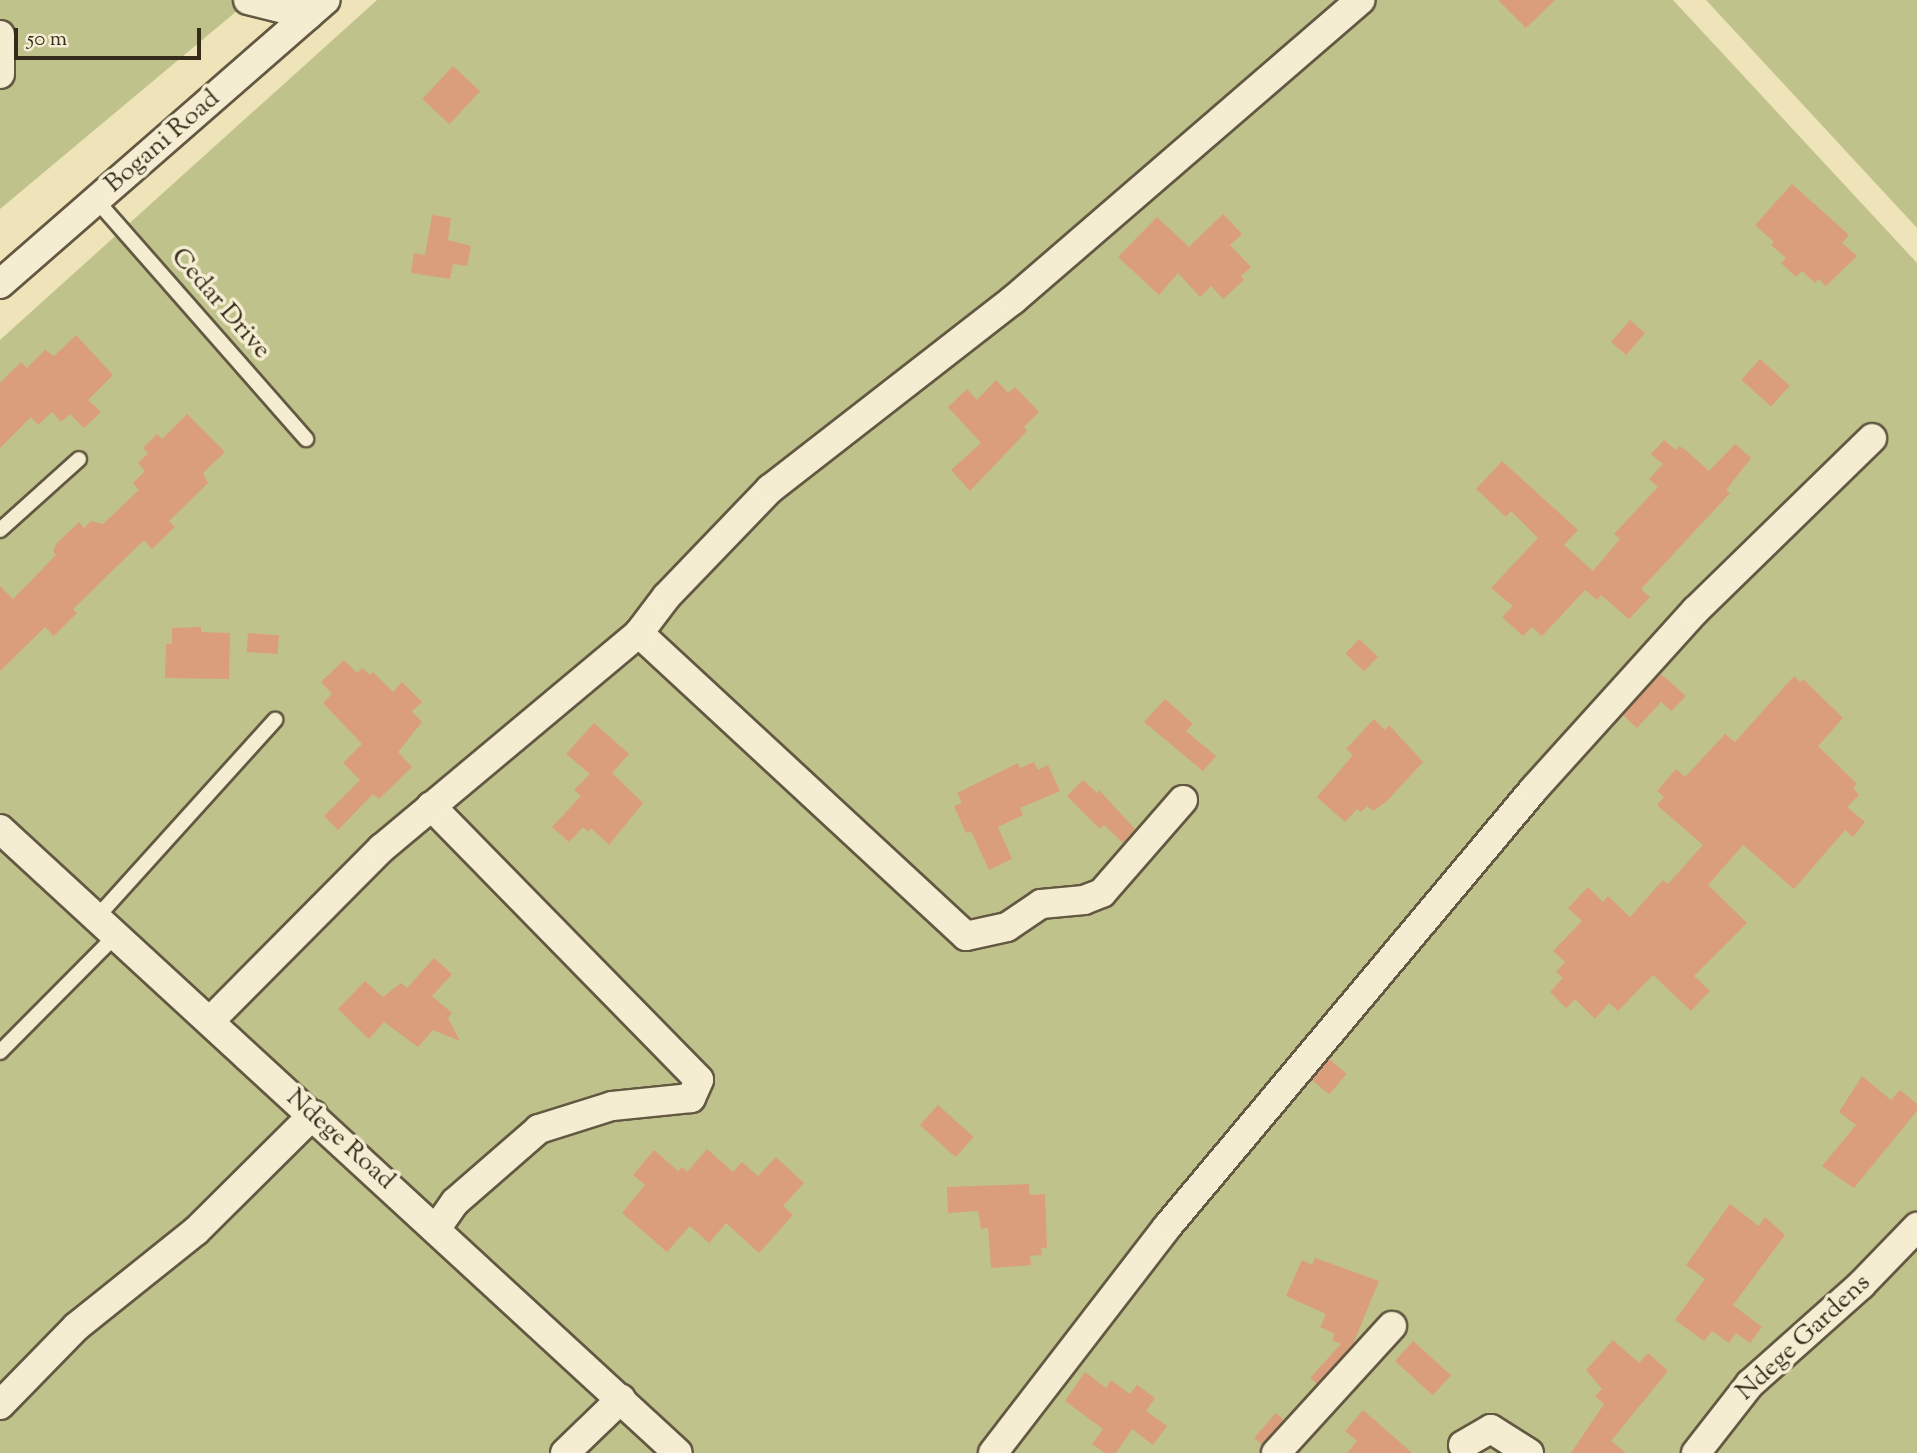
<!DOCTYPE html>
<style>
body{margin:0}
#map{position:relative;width:1917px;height:1453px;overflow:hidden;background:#efe3b9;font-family:"Sorts Mill Goudy",serif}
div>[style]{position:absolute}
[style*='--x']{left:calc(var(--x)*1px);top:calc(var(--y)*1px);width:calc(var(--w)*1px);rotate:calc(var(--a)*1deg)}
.green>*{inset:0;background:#bfc28b}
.building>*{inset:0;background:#db9e7c;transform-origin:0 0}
.roads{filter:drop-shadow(2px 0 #645842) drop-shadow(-2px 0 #645842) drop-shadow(0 2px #645842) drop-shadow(0 -2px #645842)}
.lane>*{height:14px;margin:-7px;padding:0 7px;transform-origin:7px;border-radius:7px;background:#f5edd2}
.street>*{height:28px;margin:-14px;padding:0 14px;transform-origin:14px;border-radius:14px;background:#f5edd2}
span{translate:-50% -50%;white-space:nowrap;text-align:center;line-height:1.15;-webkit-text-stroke:7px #f5edd2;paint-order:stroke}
.street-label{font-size:26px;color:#362a1a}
.scale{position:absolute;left:14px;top:28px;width:187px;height:32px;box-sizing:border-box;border:4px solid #362a1a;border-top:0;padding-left:9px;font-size:21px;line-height:24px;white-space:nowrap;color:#362a1a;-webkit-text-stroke:5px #f5edd2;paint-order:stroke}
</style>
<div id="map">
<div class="green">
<i style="clip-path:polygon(0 0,250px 0,0 209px)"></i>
<i style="clip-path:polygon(377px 0,1673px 0,1917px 263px,1917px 1453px,0 1453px,0 340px)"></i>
<i style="clip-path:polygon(1706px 0,1917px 0,1917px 228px)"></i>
</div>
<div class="building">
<i style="clip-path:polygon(1498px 0,1555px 0,1526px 28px)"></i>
<i style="left:453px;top:66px;width:37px;height:45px;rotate:43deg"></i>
<i style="clip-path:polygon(1792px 184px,1849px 235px,1842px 243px,1857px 256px,1826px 286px,1819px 279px,1815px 283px,1802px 271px,1796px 277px,1781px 263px,1786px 258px,1771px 245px,1774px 242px,1755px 225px)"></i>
<i style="clip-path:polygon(1223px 214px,1242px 234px,1230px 245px,1251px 267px,1241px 276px,1244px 280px,1223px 299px,1211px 286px,1200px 297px,1178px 273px,1159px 295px,1118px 257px,1157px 217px,1189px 247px)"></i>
<i style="clip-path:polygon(432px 215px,451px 218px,448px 240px,471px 246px,467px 266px,453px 264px,450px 279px,411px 273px,414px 253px,425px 255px)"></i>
<i style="left:1630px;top:320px;width:20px;height:29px;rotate:41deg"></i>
<i style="clip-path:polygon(76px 335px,113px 375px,88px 400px,101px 412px,84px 428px,70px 414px,61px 422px,52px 412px,38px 425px,31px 417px,0 448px,0 383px,21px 362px,27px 368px,45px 350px,54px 356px)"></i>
<i style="left:1760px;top:359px;width:40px;height:28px;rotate:42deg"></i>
<i style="clip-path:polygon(996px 380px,1008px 393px,1015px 387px,1039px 412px,1024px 427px,1027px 431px,970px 491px,951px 470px,981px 443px,948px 407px,967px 389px,977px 400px)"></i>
<i style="clip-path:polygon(187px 414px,225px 452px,203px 473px,208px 483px,169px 521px,175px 527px,152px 549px,144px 540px,73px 609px,77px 613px,54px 636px,45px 627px,0 671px,0 586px,13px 599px,56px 555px,53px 552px,56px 544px,79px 522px,84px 528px,91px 521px,103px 524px,139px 490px,133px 483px,145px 471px,138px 463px,148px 453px,143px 448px,157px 434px,162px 439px)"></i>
<i style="clip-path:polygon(1664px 440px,1676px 450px,1679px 446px,1687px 451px,1709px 471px,1735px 444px,1751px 458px,1726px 490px,1730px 493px,1641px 589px,1650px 597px,1629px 619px,1601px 595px,1597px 600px,1585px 590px,1542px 636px,1532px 627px,1523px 636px,1502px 617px,1513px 606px,1491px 588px,1538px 538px,1511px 511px,1506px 517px,1476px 489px,1502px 461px,1578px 530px,1564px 545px,1593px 571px,1620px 539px,1614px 534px,1658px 487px,1649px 479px,1663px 464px,1651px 454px)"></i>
<i style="clip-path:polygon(201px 627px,201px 632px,230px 633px,229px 679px,165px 678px,166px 644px,172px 644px,172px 628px)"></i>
<i style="left:248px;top:633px;width:31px;height:19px;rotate:4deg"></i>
<i style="left:1359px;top:639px;width:26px;height:20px;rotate:43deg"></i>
<i style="clip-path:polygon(344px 660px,357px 673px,362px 668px,370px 675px,373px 672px,393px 692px,402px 682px,422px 702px,412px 711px,422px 722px,398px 752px,412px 767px,379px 799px,373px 794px,338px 830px,324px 816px,360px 780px,343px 763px,362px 744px,323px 703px,332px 694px,321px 682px)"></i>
<i style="clip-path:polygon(1661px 674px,1686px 696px,1671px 711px,1661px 702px,1637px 728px,1623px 715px)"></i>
<i style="clip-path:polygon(1794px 676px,1800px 682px,1803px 679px,1843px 718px,1818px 746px,1857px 784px,1853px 788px,1859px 795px,1847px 807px,1865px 822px,1853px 837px,1845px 830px,1794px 889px,1743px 845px,1708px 885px,1747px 923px,1694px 976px,1710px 991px,1691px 1011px,1653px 975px,1618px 1011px,1609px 1003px,1595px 1019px,1575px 999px,1566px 1008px,1550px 992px,1563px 978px,1556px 972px,1565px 962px,1553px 951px,1582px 921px,1568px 908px,1588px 887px,1603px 902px,1608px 896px,1630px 917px,1663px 880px,1668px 884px,1703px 845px,1657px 805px,1664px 797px,1657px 791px,1676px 769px,1685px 777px,1725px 734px,1735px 742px)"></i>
<i style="clip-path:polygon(1165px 699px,1193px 724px,1186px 731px,1216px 756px,1203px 771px,1144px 722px)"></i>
<i style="clip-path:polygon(1374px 719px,1385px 730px,1389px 725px,1423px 762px,1386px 802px,1373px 811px,1367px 806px,1361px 812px,1357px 809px,1345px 822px,1317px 797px,1353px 755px,1346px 749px)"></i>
<i style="clip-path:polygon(594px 723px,629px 754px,612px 773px,643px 803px,609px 845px,591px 828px,588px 832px,583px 827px,569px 842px,552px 827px,581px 796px,574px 790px,590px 774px,566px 754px)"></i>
<i style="clip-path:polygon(1034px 762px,1038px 770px,1048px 765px,1060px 791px,1020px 808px,1023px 815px,998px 827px,1012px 859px,989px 870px,971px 831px,966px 833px,954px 806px,962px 803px,957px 793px,1018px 763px,1020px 768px)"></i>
<i style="clip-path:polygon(1083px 780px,1097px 793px,1099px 790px,1135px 829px,1123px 843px,1104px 825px,1100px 829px,1067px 796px)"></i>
<i style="clip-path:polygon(434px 958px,452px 974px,432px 996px,452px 1013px,448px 1018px,460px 1041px,433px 1030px,418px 1047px,384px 1022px,369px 1039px,338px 1009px,365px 981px,383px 997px,401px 983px,407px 988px)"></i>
<i style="left:1329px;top:1059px;width:23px;height:27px;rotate:40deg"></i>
<i style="clip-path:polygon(1862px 1076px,1891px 1100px,1900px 1090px,1917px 1104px,1917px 1111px,1854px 1188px,1822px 1166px,1856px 1125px,1839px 1112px)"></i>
<i style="left:938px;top:1105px;width:48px;height:27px;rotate:42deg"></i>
<i style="clip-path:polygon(707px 1149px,733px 1172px,742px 1162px,758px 1176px,776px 1157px,804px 1183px,783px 1206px,793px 1215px,759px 1253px,726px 1223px,709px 1243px,690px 1226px,667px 1252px,622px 1213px,645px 1185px,633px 1175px,654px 1150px,678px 1171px,682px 1167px,687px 1172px)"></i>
<i style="clip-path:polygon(1029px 1184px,1030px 1195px,1045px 1194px,1047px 1248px,1041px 1248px,1042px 1255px,1030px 1256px,1031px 1265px,991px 1268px,988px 1228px,981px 1229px,978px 1211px,948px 1213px,947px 1187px)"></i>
<i style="clip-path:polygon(1730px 1204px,1759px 1226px,1765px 1217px,1785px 1235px,1733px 1305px,1762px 1327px,1750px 1343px,1736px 1333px,1729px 1343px,1712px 1331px,1704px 1341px,1675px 1320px,1705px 1279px,1686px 1265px)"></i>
<i style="clip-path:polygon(1315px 1258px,1379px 1281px,1353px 1344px,1317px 1384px,1310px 1378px,1341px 1344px,1332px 1340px,1335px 1334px,1320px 1327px,1326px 1314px,1286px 1296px,1302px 1260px,1312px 1265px)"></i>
<i style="clip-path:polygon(1613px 1340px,1639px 1363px,1648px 1353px,1668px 1371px,1611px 1441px,1626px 1453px,1571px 1453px,1604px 1404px,1595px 1396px,1602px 1389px,1586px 1370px)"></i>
<i style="left:1413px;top:1341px;width:51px;height:27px;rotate:42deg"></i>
<i style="clip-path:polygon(1085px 1372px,1106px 1388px,1111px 1380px,1130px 1394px,1137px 1385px,1155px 1398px,1146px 1411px,1167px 1426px,1153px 1445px,1132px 1429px,1116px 1453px,1105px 1453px,1092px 1444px,1103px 1429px,1065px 1401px)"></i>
<i style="clip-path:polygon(1363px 1410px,1394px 1437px,1412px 1453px,1347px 1453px,1357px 1441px,1345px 1431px)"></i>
<i style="left:1276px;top:1413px;width:11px;height:33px;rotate:41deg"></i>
</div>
<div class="roads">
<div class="lane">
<i style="--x:97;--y:201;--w:317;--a:48.7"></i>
<i style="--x:0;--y:530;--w:106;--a:-41.9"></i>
<i style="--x:97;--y:917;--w:266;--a:-47.9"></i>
<i style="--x:0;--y:1052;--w:165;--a:-45.2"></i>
</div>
<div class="street">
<i style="--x:248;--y:0;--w:62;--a:14"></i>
<i style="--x:0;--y:35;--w:39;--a:90"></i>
<i style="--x:0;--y:284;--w:432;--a:-41.1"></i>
<i style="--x:1183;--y:800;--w:123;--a:131.1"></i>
<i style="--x:1102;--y:893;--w:19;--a:159"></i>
<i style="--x:1084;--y:900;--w:43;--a:174.7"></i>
<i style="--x:1041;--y:904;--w:41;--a:145.9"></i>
<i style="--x:1007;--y:927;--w:42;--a:167.6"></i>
<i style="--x:966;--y:936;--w:446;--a:-137.2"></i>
<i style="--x:639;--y:633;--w:46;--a:-52.9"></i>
<i style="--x:667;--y:596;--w:149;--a:-46.1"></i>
<i style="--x:770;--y:489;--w:308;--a:-37.9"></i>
<i style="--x:1013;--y:300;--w:459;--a:-40.8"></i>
<i style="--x:431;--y:806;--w:383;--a:45.6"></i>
<i style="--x:699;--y:1080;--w:20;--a:114"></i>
<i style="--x:691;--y:1098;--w:79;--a:174.2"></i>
<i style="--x:612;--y:1106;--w:77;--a:162.5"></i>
<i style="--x:539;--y:1129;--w:111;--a:139"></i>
<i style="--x:455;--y:1202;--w:32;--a:125"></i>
<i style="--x:0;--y:829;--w:921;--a:42.63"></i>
<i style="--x:210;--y:1021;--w:244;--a:-45.2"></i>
<i style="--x:382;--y:848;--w:335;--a:-39.9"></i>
<i style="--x:0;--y:1405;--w:109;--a:-45.7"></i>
<i style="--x:76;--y:1327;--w:154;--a:-38.7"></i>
<i style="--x:196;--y:1231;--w:165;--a:-44.8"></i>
<i style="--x:1463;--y:1445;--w:32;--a:-30"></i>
<i style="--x:1491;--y:1429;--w:45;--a:32.3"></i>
<i style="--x:565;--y:1453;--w:78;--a:-44"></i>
<i style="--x:993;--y:1453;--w:285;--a:-52.4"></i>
<i style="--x:1167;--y:1227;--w:571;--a:-50.04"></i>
<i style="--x:1534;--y:789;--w:241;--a:-47.9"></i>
<i style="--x:1696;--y:610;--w:246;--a:-44.3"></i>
<i style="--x:1276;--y:1453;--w:172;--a:-47.6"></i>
<i style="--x:1696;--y:1453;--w:88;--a:-52"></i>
<i style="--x:1750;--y:1384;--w:149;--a:-41.7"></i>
<i style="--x:1861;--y:1285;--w:81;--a:-46"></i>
</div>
</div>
<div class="street-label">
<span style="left:163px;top:142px;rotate:-41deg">Bogani Road</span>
<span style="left:220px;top:304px;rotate:49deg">Cedar Drive</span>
<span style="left:340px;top:1140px;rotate:42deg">Ndege Road</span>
<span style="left:1804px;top:1338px;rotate:-43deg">Ndege Gardens</span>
</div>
<div class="scale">50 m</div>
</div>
